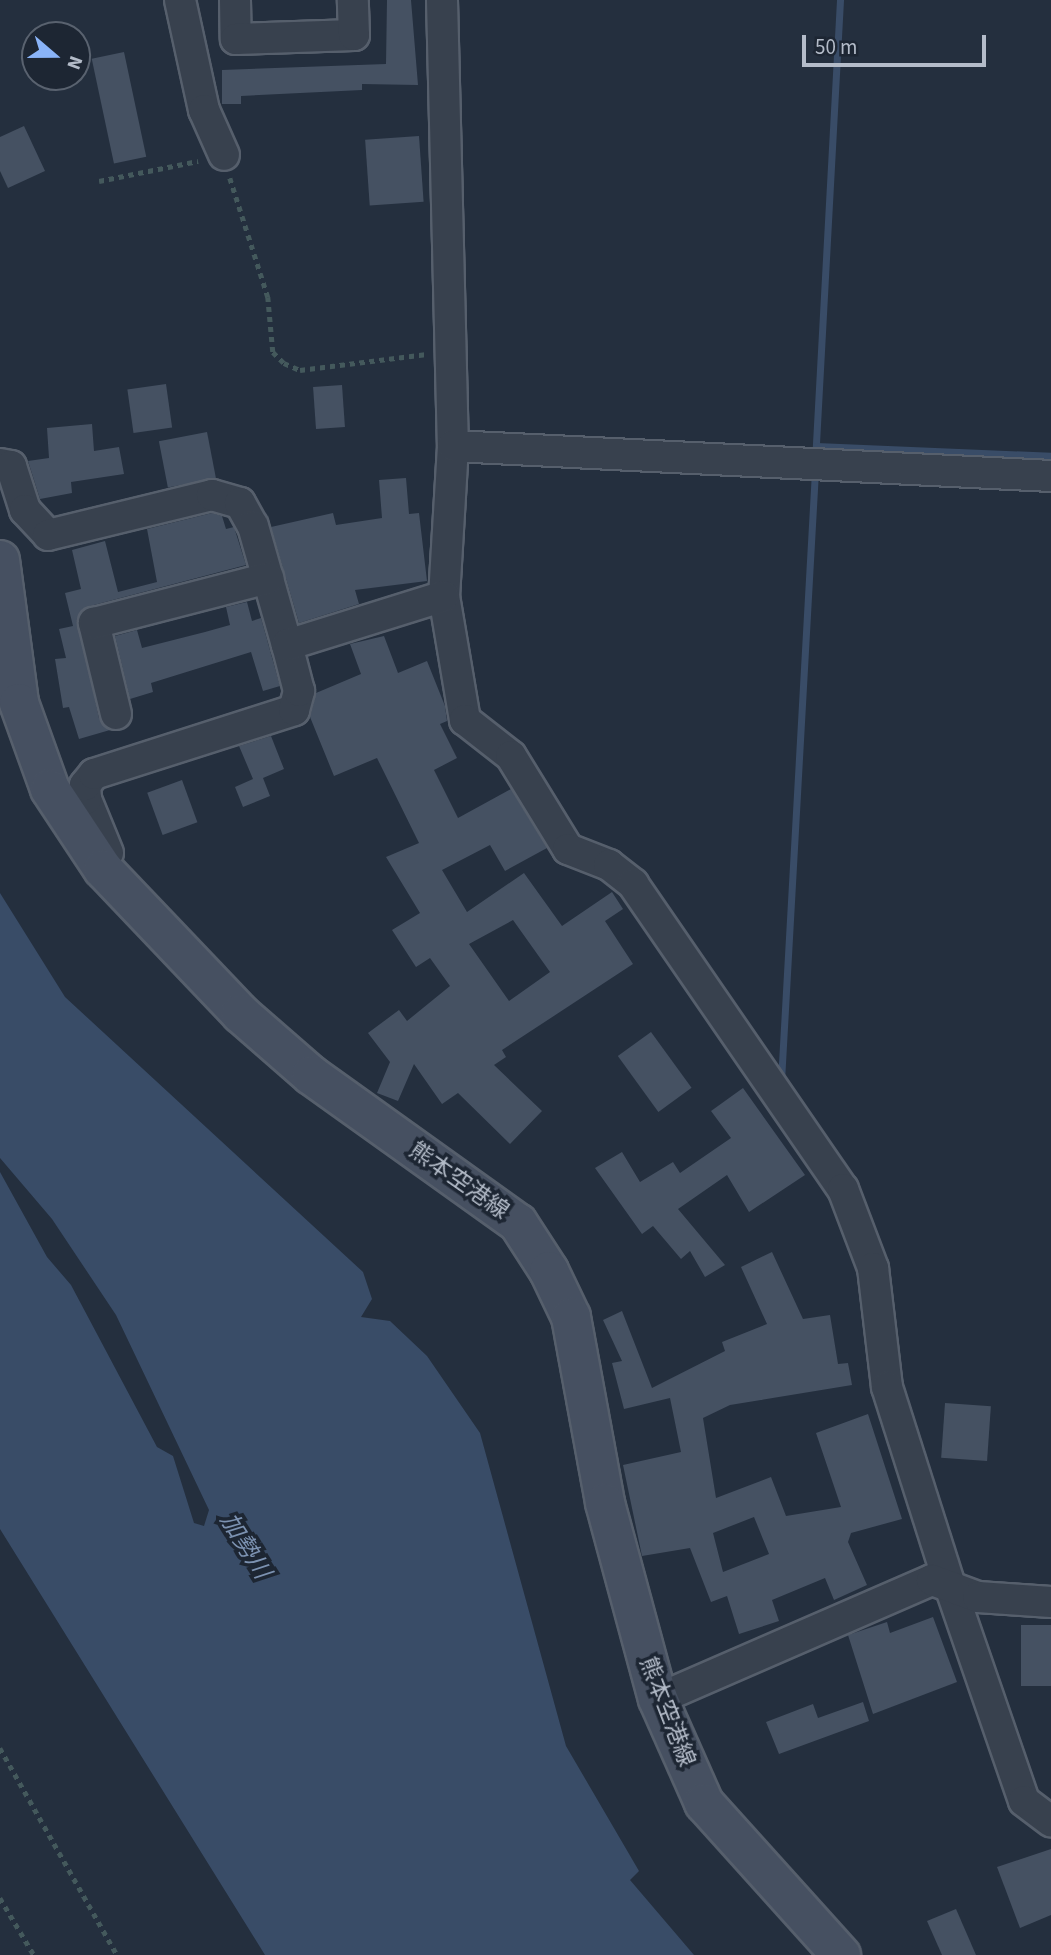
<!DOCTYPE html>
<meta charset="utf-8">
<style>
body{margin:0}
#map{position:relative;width:1051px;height:1955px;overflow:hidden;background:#242f3e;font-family:"Source Sans 3","Noto Sans JP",sans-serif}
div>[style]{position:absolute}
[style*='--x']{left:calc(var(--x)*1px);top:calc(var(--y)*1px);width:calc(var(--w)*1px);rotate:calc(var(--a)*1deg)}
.water>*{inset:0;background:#394c67}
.stream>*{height:7px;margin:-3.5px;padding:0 3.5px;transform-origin:3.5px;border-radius:3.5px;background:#394c67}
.building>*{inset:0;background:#455162;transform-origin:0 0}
.path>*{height:4.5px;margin-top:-2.25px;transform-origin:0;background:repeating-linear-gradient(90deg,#44595c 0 5px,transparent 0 10px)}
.roads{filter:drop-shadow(2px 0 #565f6c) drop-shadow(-2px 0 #565f6c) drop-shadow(0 2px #565f6c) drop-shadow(0 -2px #565f6c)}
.street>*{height:30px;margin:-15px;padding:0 15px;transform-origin:15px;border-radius:15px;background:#38414e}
.secondary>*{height:38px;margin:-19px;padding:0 19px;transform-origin:19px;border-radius:19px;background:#465061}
span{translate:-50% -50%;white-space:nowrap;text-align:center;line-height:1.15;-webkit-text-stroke:7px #1d2633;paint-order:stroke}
.street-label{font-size:23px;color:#b4bcc9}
.water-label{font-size:24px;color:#7c92b1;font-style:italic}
.north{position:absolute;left:21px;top:21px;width:70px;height:70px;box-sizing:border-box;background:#1d2633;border:2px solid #59626f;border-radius:50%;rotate:110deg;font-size:19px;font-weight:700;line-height:28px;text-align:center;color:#b4bcc9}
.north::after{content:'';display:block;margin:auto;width:24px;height:32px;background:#8ab4f8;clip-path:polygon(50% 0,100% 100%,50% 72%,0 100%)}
.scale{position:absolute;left:802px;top:35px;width:184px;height:32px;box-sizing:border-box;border:4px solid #b4bcc9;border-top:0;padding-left:9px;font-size:21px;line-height:24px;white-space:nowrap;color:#b4bcc9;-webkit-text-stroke:5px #1d2633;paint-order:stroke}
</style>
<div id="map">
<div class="water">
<i style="clip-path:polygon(0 893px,65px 997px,363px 1272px,372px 1299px,361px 1317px,390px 1321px,427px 1356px,480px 1433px,566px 1746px,639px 1871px,630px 1880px,694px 1955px,265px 1955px,0 1529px,0 1172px,47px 1257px,71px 1285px,157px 1447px,173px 1456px,194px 1523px,204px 1526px,209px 1510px,116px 1315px,52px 1219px,0 1158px)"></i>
</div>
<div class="stream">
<i style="--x:840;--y:0;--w:447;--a:93.1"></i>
<i style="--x:816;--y:446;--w:235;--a:2.4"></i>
<i style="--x:781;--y:1081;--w:611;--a:-86.81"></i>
</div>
<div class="building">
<i style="clip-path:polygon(387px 0,411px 0,418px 85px,362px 84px,362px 90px,241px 96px,241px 104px,222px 104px,222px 70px,386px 64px)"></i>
<i style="left:124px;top:52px;width:107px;height:33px;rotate:78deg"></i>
<i style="clip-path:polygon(24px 126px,45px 171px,8px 188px,0 171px,0 137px)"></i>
<i style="left:419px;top:136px;width:66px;height:54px;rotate:86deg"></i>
<i style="left:166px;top:384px;width:44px;height:39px;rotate:82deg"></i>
<i style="left:342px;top:385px;width:42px;height:29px;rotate:86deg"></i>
<i style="clip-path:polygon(92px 424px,94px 451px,119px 447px,124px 474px,71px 482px,72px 493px,40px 499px,28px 461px,49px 458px,47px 428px)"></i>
<i style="left:207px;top:432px;width:47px;height:49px;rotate:79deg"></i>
<i style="clip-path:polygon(406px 478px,409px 514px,419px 513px,427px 581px,355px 590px,359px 604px,299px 623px,271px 527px,333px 513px,336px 525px,382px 518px,379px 480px)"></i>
<i style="clip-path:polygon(212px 513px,222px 516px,226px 529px,234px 527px,246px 565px,90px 606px,77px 618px,99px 718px,110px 730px,79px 739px,69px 707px,63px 708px,55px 659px,66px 658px,59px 629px,73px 626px,65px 593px,81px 589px,72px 550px,105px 541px,118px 592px,157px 582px,147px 529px)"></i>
<i style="clip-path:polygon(247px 602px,252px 621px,261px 618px,280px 686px,263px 691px,251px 652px,151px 683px,153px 692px,130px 699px,115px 636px,137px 630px,142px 648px,205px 632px,230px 625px,226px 607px)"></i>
<i style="clip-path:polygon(evenodd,384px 636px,398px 673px,427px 661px,445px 706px,447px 721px,440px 724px,457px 758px,434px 770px,458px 818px,511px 789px,547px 848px,505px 871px,490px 845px,442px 870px,467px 912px,524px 873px,562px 926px,612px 892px,623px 909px,605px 921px,633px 964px,502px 1050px,506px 1057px,494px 1065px,542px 1111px,510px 1144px,458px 1093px,442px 1104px,414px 1064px,398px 1101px,377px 1093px,390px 1062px,368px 1033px,399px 1010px,407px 1021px,450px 986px,430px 958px,416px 967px,392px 930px,420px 913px,386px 857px,419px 843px,377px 758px,334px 776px,310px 717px,316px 693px,361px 674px,350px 644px,384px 636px,513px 920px,550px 972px,509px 1001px,469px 944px,513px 920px)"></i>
<i style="clip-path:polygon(271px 736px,284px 769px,263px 778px,270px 796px,243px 807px,235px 787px,253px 779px,239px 746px)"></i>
<i style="left:182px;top:780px;width:45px;height:37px;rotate:70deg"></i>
<i style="left:651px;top:1032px;width:69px;height:41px;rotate:54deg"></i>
<i style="clip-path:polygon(743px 1088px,805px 1175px,749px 1212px,727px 1175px,678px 1209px,725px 1265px,705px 1277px,690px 1251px,681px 1259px,653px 1226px,642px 1234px,595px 1168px,622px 1152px,640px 1182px,673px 1162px,680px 1173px,731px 1138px,711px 1111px)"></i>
<i style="clip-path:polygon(evenodd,772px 1252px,803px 1319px,830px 1315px,838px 1364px,848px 1363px,852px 1385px,730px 1405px,703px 1418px,716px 1498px,771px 1477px,786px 1516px,841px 1507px,816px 1433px,868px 1414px,902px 1519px,851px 1533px,848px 1542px,867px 1585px,834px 1600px,825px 1578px,772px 1600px,779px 1621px,739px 1634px,727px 1596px,711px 1602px,690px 1548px,642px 1556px,623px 1465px,681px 1452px,670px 1398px,624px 1409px,612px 1363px,622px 1361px,603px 1320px,622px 1311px,652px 1388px,725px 1351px,722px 1342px,767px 1324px,741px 1267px,772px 1252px,754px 1517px,769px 1554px,723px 1572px,713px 1533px,754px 1517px)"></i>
<i style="left:945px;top:1403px;width:46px;height:55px;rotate:4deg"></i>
<i style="clip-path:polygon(933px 1617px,957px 1682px,873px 1714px,848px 1635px,887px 1622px,890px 1633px)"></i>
<i style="left:1051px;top:1625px;width:61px;height:30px;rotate:90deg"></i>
<i style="clip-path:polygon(863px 1702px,869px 1721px,779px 1754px,766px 1722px,813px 1704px,818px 1718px)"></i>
<i style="clip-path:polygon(1051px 1849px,1051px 1915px,1020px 1928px,997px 1867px)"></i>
<i style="clip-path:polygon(956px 1909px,976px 1955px,942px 1955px,927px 1921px)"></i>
</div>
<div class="path">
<i style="--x:230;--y:178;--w:125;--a:72.3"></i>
<i style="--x:268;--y:297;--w:55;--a:84.8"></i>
<i style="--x:273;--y:352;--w:16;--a:45"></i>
<i style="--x:284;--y:363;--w:17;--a:24"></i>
<i style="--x:300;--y:370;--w:128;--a:-7.2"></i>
<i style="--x:99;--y:181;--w:101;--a:-11.4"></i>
<i style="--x:0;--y:1748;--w:238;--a:60.5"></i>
<i style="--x:0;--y:1898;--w:66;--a:59.2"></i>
</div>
<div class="roads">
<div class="street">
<i style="--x:180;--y:0;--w:113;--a:77.7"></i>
<i style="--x:204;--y:110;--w:49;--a:66"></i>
<i style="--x:235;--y:0;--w:39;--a:89"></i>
<i style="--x:236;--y:39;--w:118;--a:-1.9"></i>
<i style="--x:354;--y:35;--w:35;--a:-92"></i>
<i style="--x:442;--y:0;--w:446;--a:88.6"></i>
<i style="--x:453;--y:446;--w:150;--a:93.4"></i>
<i style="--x:444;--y:596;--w:126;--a:80.4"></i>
<i style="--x:465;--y:720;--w:58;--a:38"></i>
<i style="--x:511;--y:756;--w:109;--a:58.5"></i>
<i style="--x:568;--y:849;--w:44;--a:21.3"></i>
<i style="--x:609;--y:865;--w:31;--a:38"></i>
<i style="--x:633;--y:884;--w:370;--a:55.5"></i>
<i style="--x:843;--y:1189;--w:85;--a:69.2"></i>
<i style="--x:873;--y:1268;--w:120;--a:83.3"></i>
<i style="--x:887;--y:1387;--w:209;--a:72.4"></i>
<i style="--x:950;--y:1586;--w:227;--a:71"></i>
<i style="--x:1024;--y:1801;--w:34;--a:37"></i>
<i style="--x:453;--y:446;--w:599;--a:2.87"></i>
<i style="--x:0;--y:464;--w:11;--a:10"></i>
<i style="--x:11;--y:466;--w:46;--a:72.3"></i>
<i style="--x:25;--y:510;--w:34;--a:47"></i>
<i style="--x:48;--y:535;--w:169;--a:-13.7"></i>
<i style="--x:212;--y:495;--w:29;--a:16"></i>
<i style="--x:240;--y:503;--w:26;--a:61"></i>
<i style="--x:253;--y:526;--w:124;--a:74.1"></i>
<i style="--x:116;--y:714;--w:94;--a:-103.6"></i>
<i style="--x:94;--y:623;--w:180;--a:-14.5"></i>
<i style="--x:108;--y:853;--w:58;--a:-112.2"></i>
<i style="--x:86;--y:799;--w:14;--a:-94"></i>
<i style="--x:85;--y:785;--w:14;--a:-51"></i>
<i style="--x:94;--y:774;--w:210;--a:-17.7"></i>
<i style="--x:294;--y:710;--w:20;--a:-75"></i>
<i style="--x:299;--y:691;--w:48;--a:-104.6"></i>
<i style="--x:287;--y:645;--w:164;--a:-17.3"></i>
<i style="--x:658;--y:1699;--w:299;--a:-23.5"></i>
<i style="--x:932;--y:1580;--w:49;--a:20.3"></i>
<i style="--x:978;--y:1597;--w:73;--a:3.9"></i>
</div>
<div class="secondary">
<i style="--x:0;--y:560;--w:144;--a:82.4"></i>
<i style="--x:19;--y:703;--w:91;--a:70.2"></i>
<i style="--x:50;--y:789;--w:96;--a:56.5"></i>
<i style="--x:103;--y:869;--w:200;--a:46.4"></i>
<i style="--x:241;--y:1014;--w:93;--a:41.1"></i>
<i style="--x:311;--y:1075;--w:254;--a:35.6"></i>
<i style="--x:518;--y:1223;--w:57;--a:57.1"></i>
<i style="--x:549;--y:1271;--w:51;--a:64.4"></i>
<i style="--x:571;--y:1317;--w:189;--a:79.6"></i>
<i style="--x:605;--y:1503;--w:203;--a:74.9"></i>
<i style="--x:658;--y:1699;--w:114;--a:66.1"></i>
<i style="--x:704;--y:1803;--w:205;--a:48"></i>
</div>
</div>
<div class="street-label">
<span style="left:459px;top:1181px;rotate:35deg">熊本空港線</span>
<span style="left:667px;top:1712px;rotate:69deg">熊本空港線</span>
</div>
<div class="water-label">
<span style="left:245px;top:1546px;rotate:58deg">加勢川</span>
</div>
<div class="north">N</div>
<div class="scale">50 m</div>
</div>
